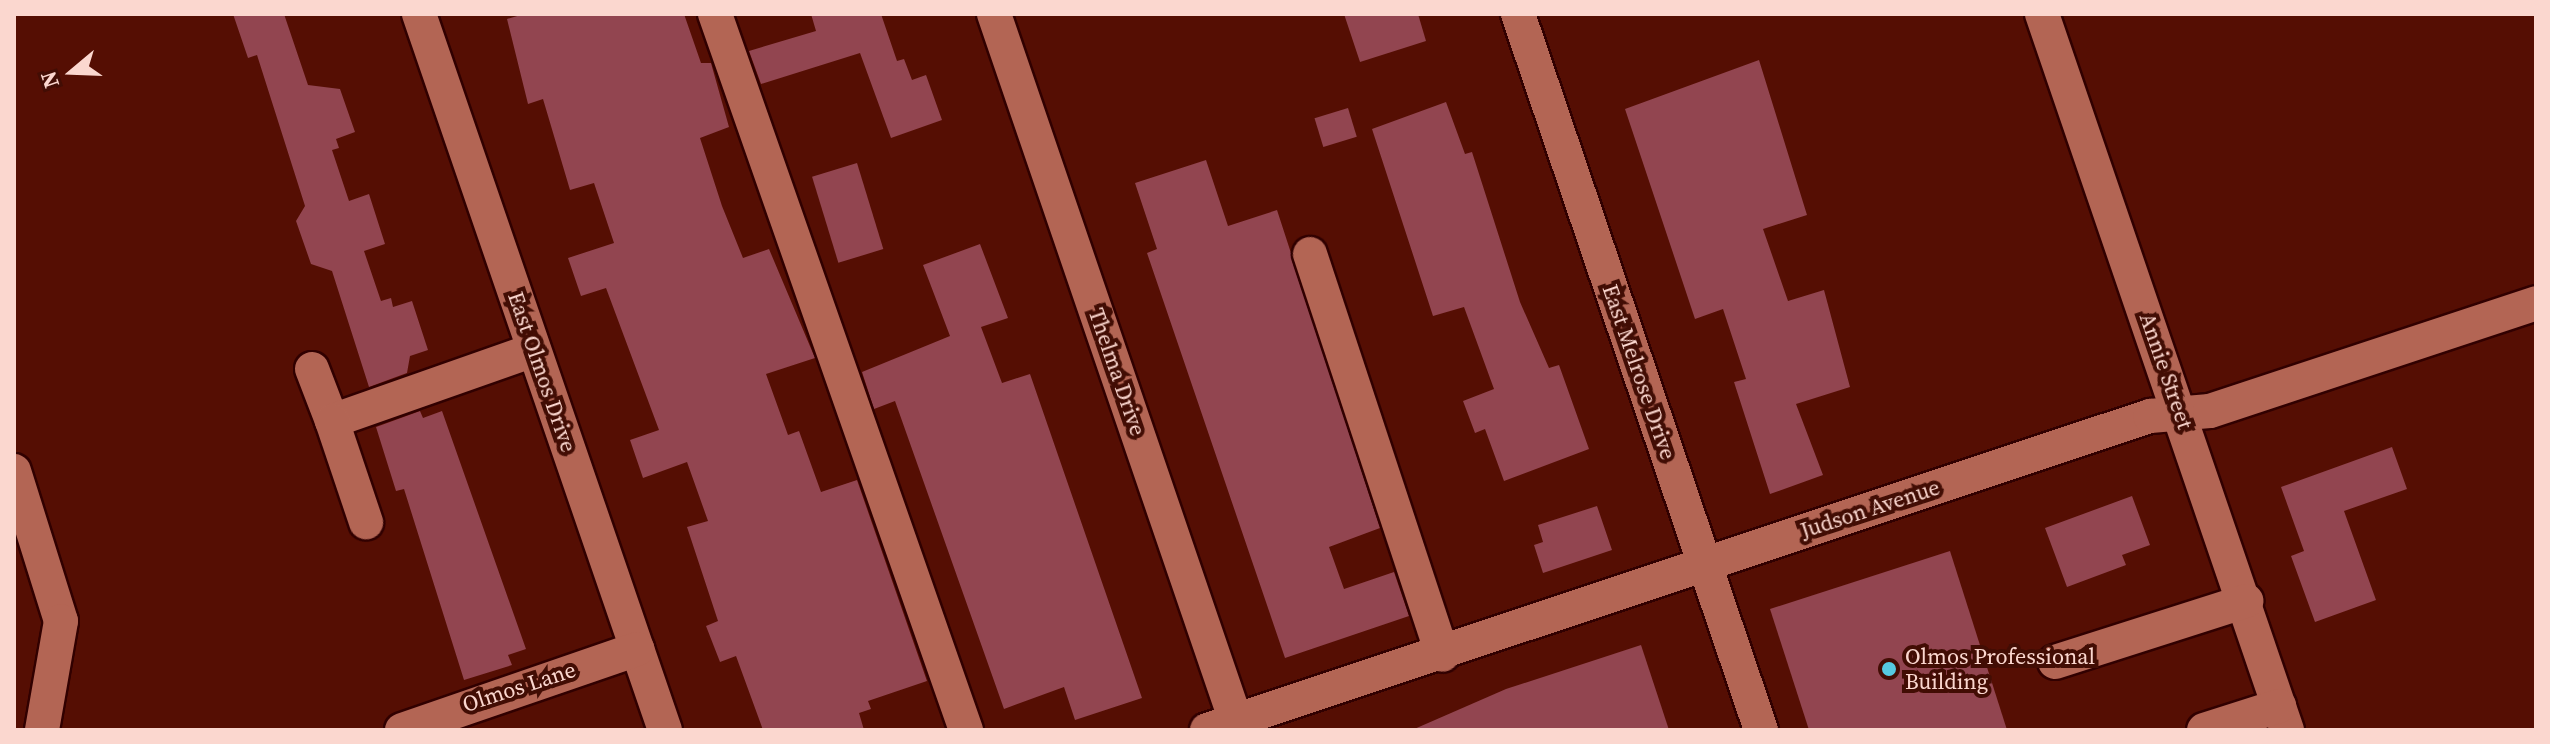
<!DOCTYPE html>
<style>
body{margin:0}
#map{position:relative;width:2550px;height:744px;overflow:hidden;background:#550e03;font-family:"Source Serif 4",serif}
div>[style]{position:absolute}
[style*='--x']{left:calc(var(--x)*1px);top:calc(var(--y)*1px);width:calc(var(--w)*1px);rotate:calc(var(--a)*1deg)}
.building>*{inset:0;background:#924550;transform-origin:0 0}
.roads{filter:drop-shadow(2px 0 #310000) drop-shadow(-2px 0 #310000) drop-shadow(0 2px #310000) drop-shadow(0 -2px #310000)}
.minor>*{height:34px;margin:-17px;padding:0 17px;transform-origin:17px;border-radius:17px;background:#b36554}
.dots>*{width:22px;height:22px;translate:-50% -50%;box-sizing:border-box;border:4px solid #420d04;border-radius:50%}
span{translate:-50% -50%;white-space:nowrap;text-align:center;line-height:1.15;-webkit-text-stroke:8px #420d04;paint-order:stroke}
.street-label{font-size:22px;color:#fbd7cf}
.poi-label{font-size:22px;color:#fbd7cf}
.left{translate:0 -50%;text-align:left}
.frame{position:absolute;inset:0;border:16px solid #fbd7cf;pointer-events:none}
.north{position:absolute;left:32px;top:32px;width:80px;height:80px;-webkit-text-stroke:6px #420d04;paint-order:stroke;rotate:251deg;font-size:22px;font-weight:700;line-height:32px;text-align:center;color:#fbd7cf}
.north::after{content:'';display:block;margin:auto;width:28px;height:36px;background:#fbd7cf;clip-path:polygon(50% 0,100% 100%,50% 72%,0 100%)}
</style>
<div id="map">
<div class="building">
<i style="clip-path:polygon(233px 14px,284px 14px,308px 85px,340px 89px,355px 132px,336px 139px,339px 148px,332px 150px,349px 201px,369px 194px,385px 244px,364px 251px,381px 301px,391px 298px,393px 307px,412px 301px,428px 350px,410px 356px,407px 373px,369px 387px,332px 271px,311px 264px,296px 221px,305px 206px,257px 55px,248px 58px)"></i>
<i style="clip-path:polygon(524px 14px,684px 14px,701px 63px,711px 63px,729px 127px,700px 138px,722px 206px,743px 258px,769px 249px,815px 358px,766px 374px,788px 435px,799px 431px,821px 492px,857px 480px,927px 681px,868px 701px,871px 709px,859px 713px,864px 730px,763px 730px,736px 656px,720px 662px,706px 626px,718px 621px,687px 527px,708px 521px,687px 462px,643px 478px,630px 440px,659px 430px,606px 288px,581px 296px,568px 258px,614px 243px,594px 183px,570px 190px,543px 99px,528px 104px,507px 19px)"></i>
<i style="clip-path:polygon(811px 14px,881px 14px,897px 61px,904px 59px,912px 80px,926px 75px,942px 120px,891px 138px,860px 53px,761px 84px,749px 51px,816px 31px)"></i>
<i style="clip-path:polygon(1344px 14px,1418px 14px,1426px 41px,1360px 62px)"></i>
<i style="clip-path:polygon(1759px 60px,1807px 215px,1763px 229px,1788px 301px,1824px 290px,1850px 387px,1796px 404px,1823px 475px,1770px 494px,1734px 382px,1746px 379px,1723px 309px,1695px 319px,1625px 109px)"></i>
<i style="clip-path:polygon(1446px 102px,1465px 154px,1472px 152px,1520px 302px,1549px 368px,1559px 365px,1589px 449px,1504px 481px,1485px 429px,1475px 433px,1463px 401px,1494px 389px,1464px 307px,1433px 316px,1372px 129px)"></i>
<i style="left:1348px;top:108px;width:30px;height:35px;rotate:73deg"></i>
<i style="clip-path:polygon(1206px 160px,1228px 226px,1277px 210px,1290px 250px,1380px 528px,1329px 547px,1344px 589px,1394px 572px,1409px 616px,1285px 658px,1147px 253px,1157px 249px,1135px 183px)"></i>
<i style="left:857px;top:163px;width:90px;height:47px;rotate:73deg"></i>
<i style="clip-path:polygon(980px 244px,1008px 318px,981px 327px,1002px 383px,1030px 374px,1142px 698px,1075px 720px,1064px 687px,1004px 709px,895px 401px,874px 409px,862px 372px,950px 336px,923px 265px)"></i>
<i style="clip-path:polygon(420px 411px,423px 418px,442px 411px,526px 649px,508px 655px,512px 665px,464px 680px,404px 489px,396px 491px,376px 427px)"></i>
<i style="clip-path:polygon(2392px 447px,2407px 489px,2344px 511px,2376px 600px,2315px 622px,2291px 556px,2304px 551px,2281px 487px)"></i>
<i style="clip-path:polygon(2132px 496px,2150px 545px,2122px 555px,2126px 565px,2067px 587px,2045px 528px)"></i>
<i style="clip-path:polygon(1597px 506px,1612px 550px,1543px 573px,1534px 545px,1543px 542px,1538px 525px)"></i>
<i style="clip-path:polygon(1950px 551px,2007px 730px,1809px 730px,1770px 609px)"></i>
<i style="clip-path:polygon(1641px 645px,1669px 730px,1412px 730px,1506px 689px)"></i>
</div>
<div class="roads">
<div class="minor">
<i style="--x:419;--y:14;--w:757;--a:71.04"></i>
<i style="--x:715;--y:14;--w:759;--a:70.68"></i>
<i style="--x:994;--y:14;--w:757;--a:71.11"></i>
<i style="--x:1518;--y:14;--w:756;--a:71.25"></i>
<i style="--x:2042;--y:14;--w:757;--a:71.11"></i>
<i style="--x:1310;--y:254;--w:422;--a:71.7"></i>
<i style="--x:312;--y:369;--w:56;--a:69"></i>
<i style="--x:332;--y:421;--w:214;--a:-19.4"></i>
<i style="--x:332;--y:421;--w:107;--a:71.4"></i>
<i style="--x:14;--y:471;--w:157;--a:72.6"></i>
<i style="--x:61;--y:621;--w:111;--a:99.9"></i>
<i style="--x:2055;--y:662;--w:201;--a:-17.7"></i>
<i style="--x:402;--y:730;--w:249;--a:-19"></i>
<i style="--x:1207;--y:730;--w:994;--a:-18.42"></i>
<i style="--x:2150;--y:416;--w:60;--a:-4.8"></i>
<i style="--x:2210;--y:411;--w:343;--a:-18.3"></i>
<i style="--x:2204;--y:730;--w:79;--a:-17.7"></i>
</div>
</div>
<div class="dots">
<i style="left:1889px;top:669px;background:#56c9e0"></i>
</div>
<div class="street-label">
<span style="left:2166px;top:371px;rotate:71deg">Annie Street</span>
<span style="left:542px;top:372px;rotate:71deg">East Olmos Drive</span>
<span style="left:1117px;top:372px;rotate:71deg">Thelma Drive</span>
<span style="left:1639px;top:372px;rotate:71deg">East Melrose Drive</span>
<span style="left:1870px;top:509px;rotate:-18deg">Judson Avenue</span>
<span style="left:519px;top:687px;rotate:-18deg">Olmos Lane</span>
</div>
<div class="poi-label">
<span class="left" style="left:1905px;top:669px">Olmos Professional<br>Building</span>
</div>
<div class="frame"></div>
<div class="north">N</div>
</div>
